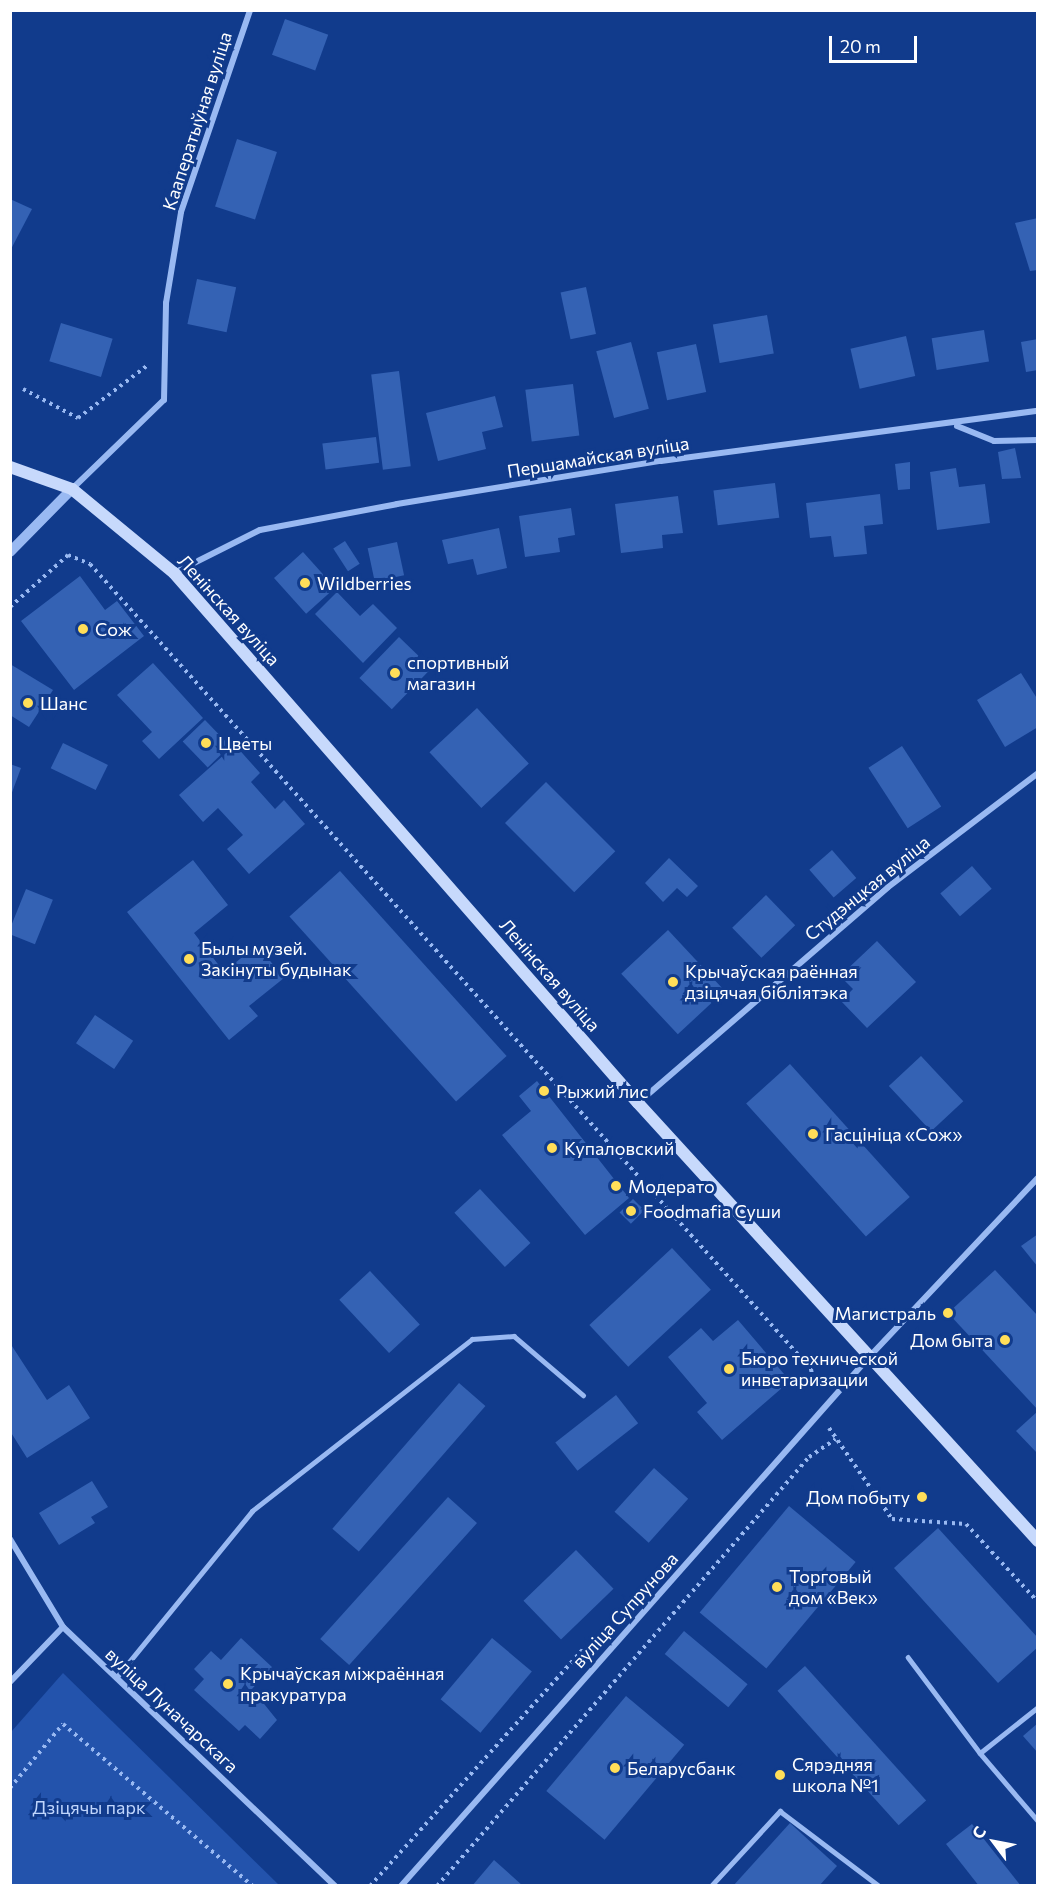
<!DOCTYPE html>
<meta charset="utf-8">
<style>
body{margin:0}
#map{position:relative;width:1048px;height:1896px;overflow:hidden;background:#113b8c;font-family:Commissioner,sans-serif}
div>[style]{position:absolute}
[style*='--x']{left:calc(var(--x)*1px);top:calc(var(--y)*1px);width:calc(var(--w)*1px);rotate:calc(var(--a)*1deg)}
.green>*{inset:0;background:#2353ac}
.building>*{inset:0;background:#3462b4;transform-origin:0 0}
.path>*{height:4px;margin-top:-2px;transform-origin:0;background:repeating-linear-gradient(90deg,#99b9f2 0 3px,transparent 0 7.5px)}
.service>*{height:4.5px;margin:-2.25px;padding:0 2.25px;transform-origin:2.25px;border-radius:2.25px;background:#99b9f2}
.minor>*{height:6px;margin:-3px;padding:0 3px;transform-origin:3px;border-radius:3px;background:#99b9f2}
.tertiary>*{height:10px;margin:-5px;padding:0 5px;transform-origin:5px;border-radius:5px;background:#99b9f2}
.secondary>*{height:12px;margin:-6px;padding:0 6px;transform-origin:6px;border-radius:6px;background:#c7d9fc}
.dots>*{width:16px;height:16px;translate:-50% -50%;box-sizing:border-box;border:3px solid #113b8c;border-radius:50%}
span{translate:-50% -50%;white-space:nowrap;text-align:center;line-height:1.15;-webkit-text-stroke:6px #113b8c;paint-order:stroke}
.street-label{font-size:18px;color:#fff}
.poi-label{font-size:18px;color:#fff}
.left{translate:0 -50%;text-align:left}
.right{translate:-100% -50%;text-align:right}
.park-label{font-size:18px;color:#c0d6fd}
.frame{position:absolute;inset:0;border:12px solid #fff;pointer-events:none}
.north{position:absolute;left:964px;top:1812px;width:60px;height:60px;-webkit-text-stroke:4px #113b8c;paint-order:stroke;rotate:302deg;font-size:16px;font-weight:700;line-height:24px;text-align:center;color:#fff}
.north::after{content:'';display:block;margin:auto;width:21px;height:27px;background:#fff;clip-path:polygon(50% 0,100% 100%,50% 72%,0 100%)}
.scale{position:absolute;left:829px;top:36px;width:88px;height:27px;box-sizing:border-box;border:3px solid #fff;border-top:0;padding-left:8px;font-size:18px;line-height:21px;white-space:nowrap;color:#fff;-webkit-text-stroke:4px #113b8c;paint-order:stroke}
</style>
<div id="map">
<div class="green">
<i style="clip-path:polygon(63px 1673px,279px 1885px,11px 1885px,11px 1732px)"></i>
</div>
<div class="building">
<i style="left:285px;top:19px;width:46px;height:38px;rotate:20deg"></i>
<i style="left:237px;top:139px;width:42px;height:71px;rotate:18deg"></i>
<i style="clip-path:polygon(10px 199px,32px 209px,10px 251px)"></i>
<i style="clip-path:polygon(1038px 218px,1038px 270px,1030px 271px,1015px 223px)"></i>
<i style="left:197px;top:279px;width:40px;height:46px;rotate:12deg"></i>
<i style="left:586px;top:287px;width:48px;height:26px;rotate:78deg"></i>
<i style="left:767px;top:315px;width:39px;height:55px;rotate:80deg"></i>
<i style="left:61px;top:323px;width:54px;height:40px;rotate:17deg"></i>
<i style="left:984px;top:330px;width:32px;height:53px;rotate:81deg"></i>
<i style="left:906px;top:336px;width:41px;height:57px;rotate:77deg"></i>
<i style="clip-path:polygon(1038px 339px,1038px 370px,1026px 372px,1021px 342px)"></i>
<i style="left:631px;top:342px;width:69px;height:36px;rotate:75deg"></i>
<i style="left:696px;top:344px;width:49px;height:40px;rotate:78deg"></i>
<i style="left:399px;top:371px;width:96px;height:28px;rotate:83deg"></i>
<i style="left:573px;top:384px;width:52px;height:48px;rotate:83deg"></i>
<i style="clip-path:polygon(495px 396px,503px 427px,482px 432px,486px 449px,438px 461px,426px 413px)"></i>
<i style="left:376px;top:437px;width:26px;height:54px;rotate:83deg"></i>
<i style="clip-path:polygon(1015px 448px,1021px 478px,1002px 479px,998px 452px)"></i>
<i style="clip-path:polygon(910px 462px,910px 489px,898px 490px,895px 464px)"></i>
<i style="clip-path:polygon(956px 468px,959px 487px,985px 484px,990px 523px,937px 530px,930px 472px)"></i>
<i style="left:775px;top:483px;width:35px;height:62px;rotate:83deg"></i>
<i style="clip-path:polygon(880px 494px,883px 524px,864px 526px,867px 554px,834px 557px,831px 536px,810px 538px,806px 503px)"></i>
<i style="clip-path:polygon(678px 496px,683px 533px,662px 535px,663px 548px,621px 553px,615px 504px)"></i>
<i style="clip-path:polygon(571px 508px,575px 535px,558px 538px,560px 552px,525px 557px,519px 516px)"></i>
<i style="clip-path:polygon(499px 528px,507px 568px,477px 575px,473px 559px,448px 564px,442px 540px)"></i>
<i style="left:345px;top:541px;width:27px;height:14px;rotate:57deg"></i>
<i style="left:397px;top:542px;width:34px;height:30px;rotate:78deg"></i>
<i style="left:303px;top:552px;width:48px;height:39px;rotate:48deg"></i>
<i style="clip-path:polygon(80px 576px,105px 610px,117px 601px,144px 636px,74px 690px,21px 621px)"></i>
<i style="clip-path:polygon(337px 592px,360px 616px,373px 604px,397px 628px,363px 663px,315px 614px)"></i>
<i style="left:399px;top:637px;width:45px;height:57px;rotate:44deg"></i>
<i style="clip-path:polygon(153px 663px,203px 718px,159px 759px,142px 741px,152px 732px,117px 695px)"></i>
<i style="clip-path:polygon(10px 664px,53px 690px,29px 727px,10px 715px)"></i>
<i style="clip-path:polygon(1021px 673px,1038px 700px,1038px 727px,1005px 747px,977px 700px)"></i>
<i style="left:477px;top:708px;width:76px;height:65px;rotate:47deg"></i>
<i style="left:205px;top:720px;width:36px;height:31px;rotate:46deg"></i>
<i style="left:63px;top:743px;width:50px;height:28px;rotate:26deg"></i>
<i style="clip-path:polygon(235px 745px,260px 773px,251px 782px,275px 809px,284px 800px,305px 824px,249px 874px,227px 849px,243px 835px,218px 808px,203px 822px,179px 795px)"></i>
<i style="left:902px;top:746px;width:72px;height:40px;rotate:57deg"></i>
<i style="clip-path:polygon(10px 764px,21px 768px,11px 795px,10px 795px)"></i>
<i style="left:546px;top:782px;width:98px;height:58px;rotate:45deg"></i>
<i style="left:832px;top:850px;width:37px;height:30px;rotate:49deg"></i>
<i style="clip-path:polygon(669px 858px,698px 886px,687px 897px,677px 888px,663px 902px,645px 883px)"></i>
<i style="clip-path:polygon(193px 860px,228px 905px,194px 933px,224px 972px,257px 945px,284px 978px,249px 1006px,258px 1016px,229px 1040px,127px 912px)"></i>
<i style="left:972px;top:866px;width:30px;height:42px;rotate:49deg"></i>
<i style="left:340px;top:871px;width:249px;height:68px;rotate:48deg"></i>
<i style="left:26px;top:889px;width:29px;height:48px;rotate:22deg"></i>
<i style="left:766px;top:895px;width:42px;height:47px;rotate:46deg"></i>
<i style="left:668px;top:930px;width:83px;height:64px;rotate:47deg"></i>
<i style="clip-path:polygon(877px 941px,916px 982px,867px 1028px,841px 1001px,853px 989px,840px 976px)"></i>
<i style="left:95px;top:1015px;width:46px;height:34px;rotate:34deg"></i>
<i style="left:921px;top:1056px;width:62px;height:44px;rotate:47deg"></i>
<i style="left:790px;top:1064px;width:179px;height:59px;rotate:48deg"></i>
<i style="clip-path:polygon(537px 1081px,629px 1198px,585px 1235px,502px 1135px,531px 1111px,519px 1096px)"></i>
<i style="left:480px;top:1189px;width:74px;height:35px;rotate:47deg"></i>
<i style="left:633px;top:1199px;width:16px;height:19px;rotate:45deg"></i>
<i style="clip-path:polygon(1038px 1234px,1038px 1267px,1021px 1246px)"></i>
<i style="left:672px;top:1248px;width:57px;height:113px;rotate:47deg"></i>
<i style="clip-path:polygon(995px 1270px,1038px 1316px,1038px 1410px,948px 1313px)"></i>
<i style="left:370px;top:1271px;width:73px;height:42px;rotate:47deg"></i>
<i style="clip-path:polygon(738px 1320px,790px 1381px,722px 1440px,697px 1412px,707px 1403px,668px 1357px,701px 1328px,713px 1341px)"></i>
<i style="clip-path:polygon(10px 1343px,47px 1400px,69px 1385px,90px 1418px,27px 1458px,10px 1431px)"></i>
<i style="left:459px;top:1383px;width:35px;height:193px;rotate:41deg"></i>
<i style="left:616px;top:1395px;width:36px;height:77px;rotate:52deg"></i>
<i style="clip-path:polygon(1038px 1411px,1038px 1454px,1016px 1431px)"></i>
<i style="left:654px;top:1468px;width:46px;height:59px;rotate:42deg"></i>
<i style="clip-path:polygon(92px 1481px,108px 1507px,91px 1517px,95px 1523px,59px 1545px,39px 1513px)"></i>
<i style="left:448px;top:1497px;width:39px;height:191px;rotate:42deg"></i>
<i style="left:789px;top:1506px;width:87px;height:139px;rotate:40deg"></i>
<i style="clip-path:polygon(938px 1528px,1038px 1638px,1038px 1647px,998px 1683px,894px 1568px)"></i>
<i style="left:576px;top:1550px;width:54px;height:73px;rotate:46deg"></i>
<i style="left:684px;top:1631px;width:83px;height:30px;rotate:40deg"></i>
<i style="clip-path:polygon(241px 1638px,272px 1667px,252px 1689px,277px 1720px,260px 1739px,245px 1725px,239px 1731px,194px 1690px,204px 1679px,194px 1669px,211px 1651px,221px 1660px)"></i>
<i style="left:492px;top:1638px;width:52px;height:80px;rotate:40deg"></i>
<i style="left:805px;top:1666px;width:181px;height:37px;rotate:48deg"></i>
<i style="left:626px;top:1696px;width:76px;height:124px;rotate:40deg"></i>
<i style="clip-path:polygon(1038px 1723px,1038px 1753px,1023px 1736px)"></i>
<i style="clip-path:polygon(790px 1823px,837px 1866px,819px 1886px,733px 1886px)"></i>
<i style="clip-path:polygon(972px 1824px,1021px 1886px,979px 1886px,946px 1844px)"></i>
<i style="clip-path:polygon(494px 1860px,523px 1886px,472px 1886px)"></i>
</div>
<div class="path">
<i style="--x:23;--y:389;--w:62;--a:27.8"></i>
<i style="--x:78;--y:418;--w:88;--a:-37.1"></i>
<i style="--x:10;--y:607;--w:78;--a:-41.9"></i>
<i style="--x:68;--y:555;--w:24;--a:22"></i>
<i style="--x:90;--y:564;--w:1081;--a:48.15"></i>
<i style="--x:811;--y:1369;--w:22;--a:80"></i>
<i style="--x:829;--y:1428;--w:111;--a:55.3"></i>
<i style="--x:892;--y:1519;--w:74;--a:3.9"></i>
<i style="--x:966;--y:1524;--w:106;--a:47.3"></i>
<i style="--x:10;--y:1788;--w:83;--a:-50.4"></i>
<i style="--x:63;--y:1724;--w:250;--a:40.5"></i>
<i style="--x:370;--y:1886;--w:320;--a:-48"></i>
<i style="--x:437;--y:1886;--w:568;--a:-49.07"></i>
<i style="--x:809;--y:1457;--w:32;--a:-34"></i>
</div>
<div class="service">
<i style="--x:908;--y:1657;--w:120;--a:53.1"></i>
<i style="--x:980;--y:1753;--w:74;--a:-38.4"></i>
<i style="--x:116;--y:1678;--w:215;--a:-50.8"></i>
<i style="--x:252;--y:1511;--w:279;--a:-38"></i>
<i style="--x:472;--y:1339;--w:42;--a:-4.1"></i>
<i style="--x:514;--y:1336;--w:91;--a:40.5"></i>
<i style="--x:980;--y:1753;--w:89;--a:49.5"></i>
<i style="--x:711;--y:1886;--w:102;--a:-47.4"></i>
<i style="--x:780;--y:1811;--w:124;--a:37.1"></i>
</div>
<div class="minor">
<i style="--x:957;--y:426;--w:40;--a:22"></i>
<i style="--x:994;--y:441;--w:44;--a:-1.3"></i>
<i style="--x:72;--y:489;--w:128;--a:-44.1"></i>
<i style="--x:164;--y:400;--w:97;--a:-88.8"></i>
<i style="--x:166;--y:303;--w:92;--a:-80.6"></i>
<i style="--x:181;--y:212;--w:213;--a:-71.1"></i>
<i style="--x:174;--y:573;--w:96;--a:-26.6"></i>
<i style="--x:260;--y:530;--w:139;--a:-10.7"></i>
<i style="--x:397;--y:504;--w:267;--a:-9.3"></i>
<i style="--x:661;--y:461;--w:380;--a:-7.6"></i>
<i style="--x:638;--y:1103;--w:330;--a:-40.8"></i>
<i style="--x:888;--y:887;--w:188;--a:-37.2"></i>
<i style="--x:10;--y:1539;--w:103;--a:58.9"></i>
<i style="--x:63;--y:1627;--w:376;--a:43.6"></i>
<i style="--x:10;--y:1682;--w:76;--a:-46.1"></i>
<i style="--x:401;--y:1886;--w:709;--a:-48.49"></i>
<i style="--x:871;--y:1355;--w:243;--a:-46.7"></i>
</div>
<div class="tertiary">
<i style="--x:10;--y:552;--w:88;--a:-45.5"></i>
</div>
<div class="secondary">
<i style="--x:10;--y:467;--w:66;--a:19.5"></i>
<i style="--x:72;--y:489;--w:132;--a:39.5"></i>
<i style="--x:174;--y:573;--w:704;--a:48.8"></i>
<i style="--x:638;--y:1103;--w:593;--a:47.6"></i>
</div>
<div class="dots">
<i style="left:305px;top:583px;background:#ffde59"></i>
<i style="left:83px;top:629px;background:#ffde59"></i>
<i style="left:395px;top:673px;background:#ffde59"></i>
<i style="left:28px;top:703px;background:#ffde59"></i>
<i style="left:206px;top:743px;background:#ffde59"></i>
<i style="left:189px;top:959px;background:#ffde59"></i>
<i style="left:673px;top:982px;background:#ffde59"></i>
<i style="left:544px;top:1091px;background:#ffde59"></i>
<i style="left:813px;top:1134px;background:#ffde59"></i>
<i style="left:552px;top:1148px;background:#ffde59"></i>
<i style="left:616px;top:1186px;background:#ffde59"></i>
<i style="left:631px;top:1211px;background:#ffde59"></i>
<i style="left:948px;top:1313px;background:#ffde59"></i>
<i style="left:1005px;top:1340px;background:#ffde59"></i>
<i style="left:729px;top:1369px;background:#ffde59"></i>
<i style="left:922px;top:1497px;background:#ffde59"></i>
<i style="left:777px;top:1587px;background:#ffde59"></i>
<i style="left:228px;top:1684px;background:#ffde59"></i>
<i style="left:615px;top:1768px;background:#ffde59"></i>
<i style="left:780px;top:1775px;background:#ffde59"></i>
</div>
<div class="street-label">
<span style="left:197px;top:121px;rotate:-72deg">Кааператыўная вуліца</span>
<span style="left:598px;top:457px;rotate:-9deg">Першамайская вуліца</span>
<span style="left:229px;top:610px;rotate:48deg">Ленінская вуліца</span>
<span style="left:867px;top:888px;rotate:-39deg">Студэнцкая вуліца</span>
<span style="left:550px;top:975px;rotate:49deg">Ленінская вуліца</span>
<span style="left:625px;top:1610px;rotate:-48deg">вуліца Супрунова</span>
<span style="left:172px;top:1710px;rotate:43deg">вуліца Луначарскага</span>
</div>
<div class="poi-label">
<span class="left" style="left:317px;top:583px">Wildberries</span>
<span class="left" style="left:95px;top:629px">Сож</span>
<span class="left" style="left:407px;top:673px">спортивный<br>магазин</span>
<span class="left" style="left:40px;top:703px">Шанс</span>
<span class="left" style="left:218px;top:743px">Цветы</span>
<span class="left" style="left:201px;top:959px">Былы музей.<br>Закінуты будынак</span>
<span class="left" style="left:685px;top:982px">Крычаўская раённая<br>дзіцячая бібліятэка</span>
<span class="left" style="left:556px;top:1091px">Рыжий лис</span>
<span class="left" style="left:825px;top:1134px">Гасцініца «Сож»</span>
<span class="left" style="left:564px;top:1148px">Купаловский</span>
<span class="left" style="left:628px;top:1186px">Модерато</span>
<span class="left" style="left:643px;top:1211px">Foodmafia Суши</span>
<span class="right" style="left:936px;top:1313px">Магистраль</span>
<span class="right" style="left:993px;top:1340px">Дом быта</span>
<span class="left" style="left:741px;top:1369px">Бюро технической<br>инветаризации</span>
<span class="right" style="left:910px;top:1497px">Дом побыту</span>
<span class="left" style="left:789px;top:1587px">Торговый<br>дом «Век»</span>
<span class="left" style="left:240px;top:1684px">Крычаўская міжраённая<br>пракуратура</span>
<span class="left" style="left:792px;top:1775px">Сярэдняя<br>школа №1</span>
<span class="left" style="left:627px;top:1768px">Беларусбанк</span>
</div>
<div class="park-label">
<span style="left:89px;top:1807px">Дзіцячы парк</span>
</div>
<div class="frame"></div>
<div class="north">С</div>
<div class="scale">20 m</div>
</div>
